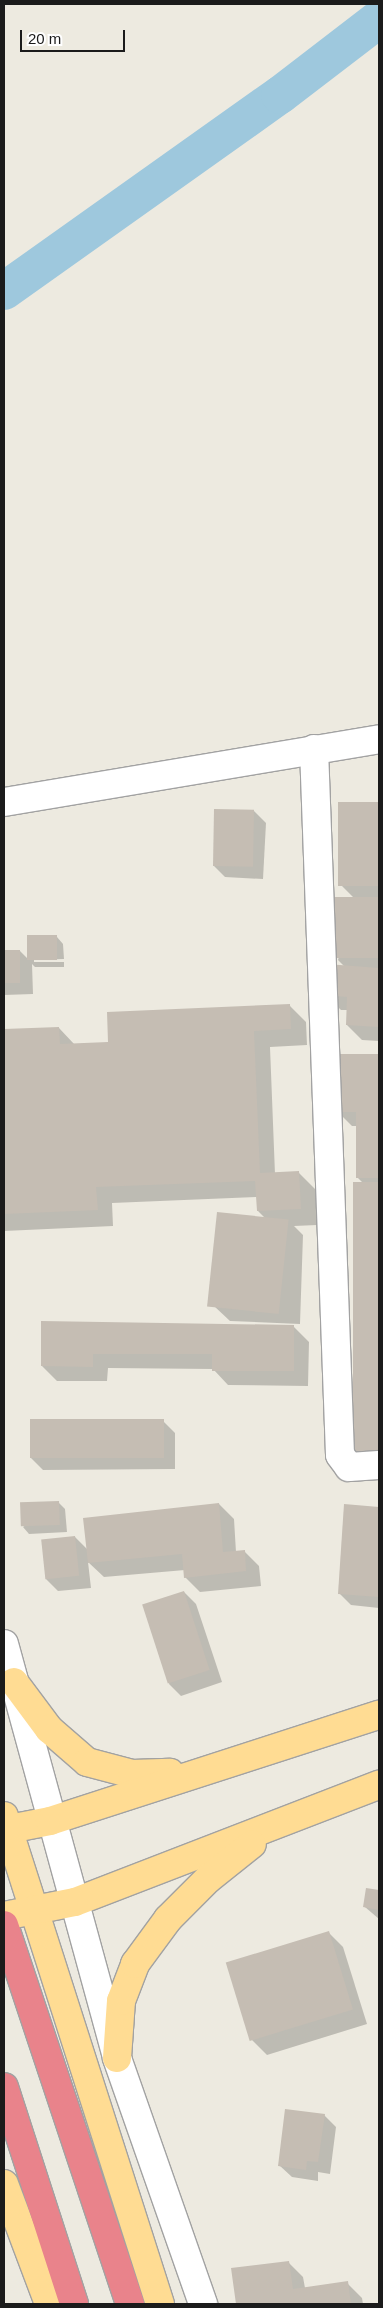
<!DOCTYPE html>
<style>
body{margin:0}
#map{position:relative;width:383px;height:2308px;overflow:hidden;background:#edeae0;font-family:Helvetica,sans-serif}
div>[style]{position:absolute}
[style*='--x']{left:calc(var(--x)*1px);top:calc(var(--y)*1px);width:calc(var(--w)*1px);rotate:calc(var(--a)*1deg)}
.shadow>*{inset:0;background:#0003}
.canal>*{height:38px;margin:-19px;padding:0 19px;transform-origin:19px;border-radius:19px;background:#9ec8dd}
.building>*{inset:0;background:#c5bdb3;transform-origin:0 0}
.roads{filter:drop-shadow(1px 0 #a2a2a2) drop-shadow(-1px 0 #a2a2a2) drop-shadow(0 1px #a2a2a2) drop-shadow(0 -1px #a2a2a2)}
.minor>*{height:28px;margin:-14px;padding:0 14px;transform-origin:14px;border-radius:14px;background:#fff}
.tertiary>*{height:28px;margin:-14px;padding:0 14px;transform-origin:14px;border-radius:14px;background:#fff}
.primary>*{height:28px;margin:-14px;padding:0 14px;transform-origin:14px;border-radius:14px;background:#ffdc93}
.motorway>*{height:28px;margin:-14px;padding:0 14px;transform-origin:14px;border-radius:14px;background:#e9838b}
span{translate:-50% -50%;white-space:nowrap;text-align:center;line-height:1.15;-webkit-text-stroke:4px #fff;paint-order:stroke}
.frame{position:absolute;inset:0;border:5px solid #1b1b1b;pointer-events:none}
.scale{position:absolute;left:20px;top:30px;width:105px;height:22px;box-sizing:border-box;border:2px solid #1b1b1b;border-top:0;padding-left:6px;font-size:15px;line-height:18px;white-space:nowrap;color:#1b1b1b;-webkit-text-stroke:4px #fff;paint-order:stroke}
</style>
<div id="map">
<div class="shadow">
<i style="clip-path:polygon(379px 804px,379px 1041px,362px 1040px,347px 1025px,348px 1010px,341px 1010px,326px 995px,345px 967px,338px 960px,355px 899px,342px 886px,339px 805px)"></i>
<i style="clip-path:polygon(254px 811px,266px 823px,263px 879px,225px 877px,213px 865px)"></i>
<i style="clip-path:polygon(57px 937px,63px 944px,64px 959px,34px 960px,34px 962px,64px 962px,64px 967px,35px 967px,32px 964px,33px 994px,4px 995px,4px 952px,20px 951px,29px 960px)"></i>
<i style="clip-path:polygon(290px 1006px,306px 1022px,307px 1045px,270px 1047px,275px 1174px,299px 1173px,315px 1189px,317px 1225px,294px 1226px,303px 1235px,300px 1324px,230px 1321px,214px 1306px,265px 1218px,258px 1211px,257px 1197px,112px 1203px,113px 1226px,4px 1231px,4px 1031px,59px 1028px,75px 1045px,109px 1043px)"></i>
<i style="clip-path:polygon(337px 1055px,379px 1055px,379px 1466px,371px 1466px,356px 1451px,363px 1183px,357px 1177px,357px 1126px,352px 1126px,337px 1111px)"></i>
<i style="clip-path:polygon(42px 1322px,294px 1327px,309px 1342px,308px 1386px,228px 1385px,213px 1369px,108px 1368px,107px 1381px,57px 1381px,42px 1366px)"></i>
<i style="clip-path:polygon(163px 1421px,175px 1433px,175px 1469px,43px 1470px,31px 1458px)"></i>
<i style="clip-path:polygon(58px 1502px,65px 1509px,67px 1532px,29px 1534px,23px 1527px)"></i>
<i style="clip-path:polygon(219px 1504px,234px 1519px,236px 1552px,244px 1551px,259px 1566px,261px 1586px,200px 1592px,185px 1577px,185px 1570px,104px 1577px,88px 1562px,91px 1588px,58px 1591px,46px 1579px,75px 1537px,88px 1550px)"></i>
<i style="clip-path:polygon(345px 1506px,379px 1508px,379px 1608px,351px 1605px,339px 1593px)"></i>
<i style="clip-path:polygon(184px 1592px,196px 1604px,222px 1682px,181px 1696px,169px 1684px)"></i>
<i style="clip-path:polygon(367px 1890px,379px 1891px,379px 1919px,365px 1907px)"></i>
<i style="clip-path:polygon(328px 1932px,343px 1947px,367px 2024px,267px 2055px,252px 2040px)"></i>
<i style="clip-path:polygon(324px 2115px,336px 2127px,330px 2174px,318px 2172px,318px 2181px,292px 2177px,279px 2165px)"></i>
<i style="clip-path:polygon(288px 2262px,303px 2277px,305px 2288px,347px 2283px,362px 2298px,363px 2304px,237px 2304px,232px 2270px)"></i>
</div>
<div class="canal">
<i style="--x:4;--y:291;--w:339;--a:-35.4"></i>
<i style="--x:280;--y:95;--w:125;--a:-37.5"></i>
</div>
<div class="building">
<i style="left:379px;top:802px;width:84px;height:41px;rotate:90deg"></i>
<i style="left:214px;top:809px;width:40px;height:57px;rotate:1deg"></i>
<i style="left:379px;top:897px;width:61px;height:45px;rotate:90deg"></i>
<i style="left:57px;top:935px;width:25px;height:30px;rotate:90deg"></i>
<i style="left:4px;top:950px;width:16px;height:33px"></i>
<i style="clip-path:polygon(327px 964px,379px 968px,379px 1027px,346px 1025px,347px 997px,325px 995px)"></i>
<i style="clip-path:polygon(290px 1004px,291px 1029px,254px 1031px,260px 1173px,299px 1171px,301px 1209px,257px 1211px,255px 1181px,96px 1187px,98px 1210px,4px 1214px,4px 1029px,59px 1027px,60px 1044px,108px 1042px,107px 1012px)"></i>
<i style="clip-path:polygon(336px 1054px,379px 1054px,379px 1178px,356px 1178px,356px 1112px,336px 1112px)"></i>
<i style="left:353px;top:1182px;width:26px;height:270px"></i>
<i style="left:217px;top:1212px;width:72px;height:95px;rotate:6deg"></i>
<i style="clip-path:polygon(41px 1321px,294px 1325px,294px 1371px,212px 1371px,212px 1354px,93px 1354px,93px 1367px,41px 1366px)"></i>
<i style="left:164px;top:1419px;width:39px;height:134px;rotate:90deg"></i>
<i style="left:59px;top:1501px;width:24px;height:39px;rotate:88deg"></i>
<i style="clip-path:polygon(219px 1503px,223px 1552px,245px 1550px,246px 1571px,184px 1578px,182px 1554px,88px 1563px,83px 1518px)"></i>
<i style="clip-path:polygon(344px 1504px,379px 1507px,379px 1597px,338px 1594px)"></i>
<i style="left:75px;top:1536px;width:40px;height:34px;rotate:84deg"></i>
<i style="left:184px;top:1591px;width:83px;height:44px;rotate:72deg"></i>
<i style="clip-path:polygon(366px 1888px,379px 1890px,379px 1910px,363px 1907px)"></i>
<i style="left:329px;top:1931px;width:82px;height:108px;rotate:73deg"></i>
<i style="clip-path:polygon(285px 2109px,325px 2114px,318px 2162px,307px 2161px,306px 2170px,278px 2166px)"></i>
<i style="clip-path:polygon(289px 2261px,293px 2289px,348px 2281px,351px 2304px,236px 2304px,231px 2268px)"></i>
</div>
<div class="roads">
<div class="minor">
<i style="--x:314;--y:749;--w:706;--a:87.89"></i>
<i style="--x:340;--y:1455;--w:15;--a:53"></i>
<i style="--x:349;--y:1467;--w:30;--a:-4"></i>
<i style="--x:4;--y:802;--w:380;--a:-9.5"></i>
</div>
<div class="tertiary">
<i style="--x:4;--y:1644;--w:429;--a:74.7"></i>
<i style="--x:117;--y:2058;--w:261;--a:70.7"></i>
</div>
<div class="primary">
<i style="--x:14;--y:1682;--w:59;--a:53.3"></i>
<i style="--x:49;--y:1729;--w:50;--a:41"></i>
<i style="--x:87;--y:1762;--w:47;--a:14.9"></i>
<i style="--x:132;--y:1774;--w:38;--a:-2"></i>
<i style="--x:4;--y:1816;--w:512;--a:72.27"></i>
<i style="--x:4;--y:1830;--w:47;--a:-11.1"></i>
<i style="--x:50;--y:1821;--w:346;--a:-17.9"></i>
<i style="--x:4;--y:1916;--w:72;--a:-11.2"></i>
<i style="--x:75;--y:1902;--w:326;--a:-21.1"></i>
<i style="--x:117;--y:2058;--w:57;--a:-86"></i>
<i style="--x:121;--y:2001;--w:40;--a:-69"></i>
<i style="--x:135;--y:1964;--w:56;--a:-53.7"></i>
<i style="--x:168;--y:1919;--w:57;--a:-45"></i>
<i style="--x:208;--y:1879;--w:56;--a:-38.5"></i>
<i style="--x:4;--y:2184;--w:128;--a:69.4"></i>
</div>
<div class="motorway">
<i style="--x:4;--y:1925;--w:399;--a:71.6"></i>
<i style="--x:4;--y:2087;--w:228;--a:72.1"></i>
</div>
</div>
<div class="frame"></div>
<div class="scale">20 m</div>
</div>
